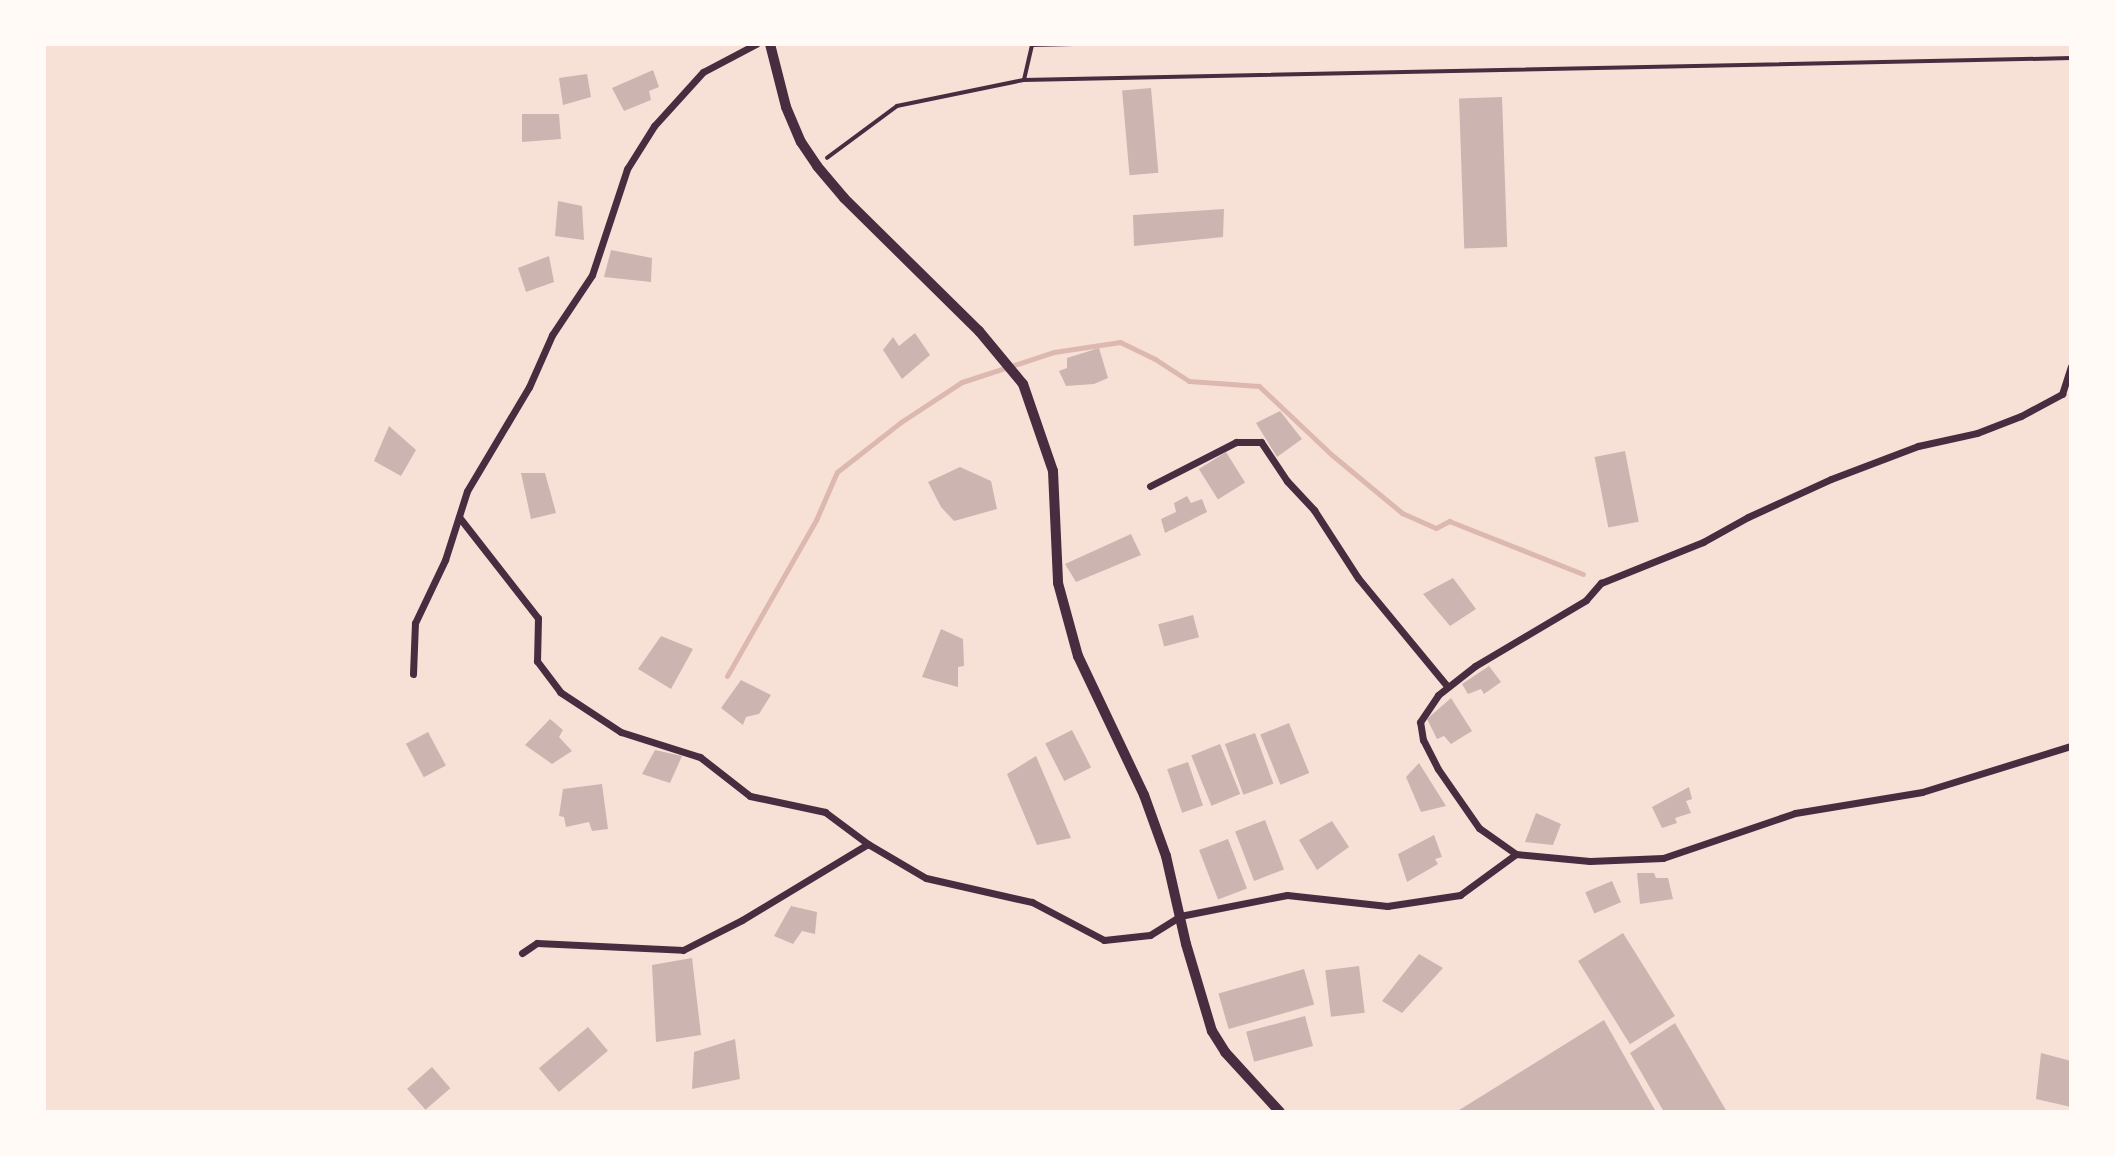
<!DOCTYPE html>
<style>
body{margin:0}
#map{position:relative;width:2115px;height:1156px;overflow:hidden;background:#f7e1d7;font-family:"Archivo Narrow",sans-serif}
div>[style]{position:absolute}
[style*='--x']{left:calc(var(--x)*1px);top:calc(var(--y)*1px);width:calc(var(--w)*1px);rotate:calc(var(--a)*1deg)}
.stream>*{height:5px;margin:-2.5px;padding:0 2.5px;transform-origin:2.5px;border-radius:2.5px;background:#dcb8b0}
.building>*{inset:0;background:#ccb4b1;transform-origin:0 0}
.path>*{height:3.5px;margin:-1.75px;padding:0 1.75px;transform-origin:1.75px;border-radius:1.75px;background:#4a2c40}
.minor>*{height:7px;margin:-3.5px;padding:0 3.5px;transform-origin:3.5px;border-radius:3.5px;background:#4a2c40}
.tertiary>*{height:10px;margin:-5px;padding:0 5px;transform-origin:5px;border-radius:5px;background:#4a2c40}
span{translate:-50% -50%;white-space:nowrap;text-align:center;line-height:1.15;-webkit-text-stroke:6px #fffaf5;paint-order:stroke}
.frame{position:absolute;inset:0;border:46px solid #fffaf5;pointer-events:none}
</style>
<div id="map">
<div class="stream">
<i style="--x:727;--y:676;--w:180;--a:-60.3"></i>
<i style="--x:816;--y:520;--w:52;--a:-66.4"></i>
<i style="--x:837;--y:472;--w:81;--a:-38"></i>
<i style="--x:901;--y:422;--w:73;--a:-33.3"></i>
<i style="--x:962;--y:382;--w:97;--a:-18.1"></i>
<i style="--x:1054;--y:352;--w:67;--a:-8.6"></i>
<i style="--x:1120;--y:342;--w:39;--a:26"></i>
<i style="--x:1155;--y:359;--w:40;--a:32.9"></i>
<i style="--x:1189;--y:381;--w:70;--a:4.1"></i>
<i style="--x:1259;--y:386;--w:100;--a:43.4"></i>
<i style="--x:1332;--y:455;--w:91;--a:39.6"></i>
<i style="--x:1402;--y:513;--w:37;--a:24"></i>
<i style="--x:1436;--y:528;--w:15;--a:-28"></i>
<i style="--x:1449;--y:521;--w:144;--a:21.6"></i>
</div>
<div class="building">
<i style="clip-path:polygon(653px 70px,659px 87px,649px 91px,651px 100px,624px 111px,612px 88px)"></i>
<i style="clip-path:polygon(587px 74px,591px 97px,563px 105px,559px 78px)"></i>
<i style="left:1151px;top:88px;width:85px;height:29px;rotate:85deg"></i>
<i style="left:1502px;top:97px;width:150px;height:43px;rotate:88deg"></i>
<i style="clip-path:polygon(522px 114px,559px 114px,561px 139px,522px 142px)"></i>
<i style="clip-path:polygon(558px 201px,582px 206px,584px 240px,555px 236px)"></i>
<i style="clip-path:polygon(1224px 209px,1223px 237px,1134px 246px,1133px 215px)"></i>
<i style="clip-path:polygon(611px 250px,652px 258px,651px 282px,604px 277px)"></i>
<i style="clip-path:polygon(549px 256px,554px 282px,526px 292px,518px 268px)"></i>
<i style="clip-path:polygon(915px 333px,930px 355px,902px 379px,883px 350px,893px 337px,899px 346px)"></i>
<i style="clip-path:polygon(1099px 348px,1108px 378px,1094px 384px,1066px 386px,1059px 371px,1067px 368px,1067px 358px)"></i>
<i style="clip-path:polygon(1280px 411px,1302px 439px,1277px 457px,1256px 423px)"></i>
<i style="clip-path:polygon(389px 426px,416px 450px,401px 476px,374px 461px)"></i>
<i style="left:1625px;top:451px;width:72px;height:31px;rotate:79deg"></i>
<i style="left:1226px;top:452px;width:36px;height:32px;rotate:58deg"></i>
<i style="clip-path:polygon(960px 467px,991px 481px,997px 509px,954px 521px,941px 507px,928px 482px)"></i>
<i style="clip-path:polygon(521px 473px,545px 473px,556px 513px,531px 519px)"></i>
<i style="clip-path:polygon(1187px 496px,1191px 503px,1202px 499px,1207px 512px,1165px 533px,1161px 519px,1176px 512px,1174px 503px)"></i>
<i style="clip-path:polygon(1131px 534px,1141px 555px,1076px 582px,1065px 564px)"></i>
<i style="clip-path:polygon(1453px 578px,1476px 609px,1450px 626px,1423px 594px)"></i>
<i style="left:1193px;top:615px;width:23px;height:36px;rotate:75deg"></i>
<i style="clip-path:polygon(941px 629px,963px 639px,964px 666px,958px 667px,958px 687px,922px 677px)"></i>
<i style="clip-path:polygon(661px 636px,693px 649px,671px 689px,638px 669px)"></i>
<i style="clip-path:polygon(1489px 666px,1501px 682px,1484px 694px,1481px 689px,1468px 694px,1462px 684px)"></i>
<i style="clip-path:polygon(741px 680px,771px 695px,759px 714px,746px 717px,743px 725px,721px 708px)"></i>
<i style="clip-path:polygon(1451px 698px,1472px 731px,1451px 744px,1444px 736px,1437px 739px,1427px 719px)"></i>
<i style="clip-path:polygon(550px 719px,563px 730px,559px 737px,572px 751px,552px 764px,525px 745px)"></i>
<i style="left:1289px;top:723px;width:54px;height:31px;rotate:68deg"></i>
<i style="left:1072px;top:730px;width:42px;height:30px;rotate:63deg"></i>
<i style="left:428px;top:732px;width:38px;height:25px;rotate:62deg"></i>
<i style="left:1255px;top:733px;width:54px;height:32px;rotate:70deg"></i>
<i style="left:1220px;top:744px;width:54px;height:31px;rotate:68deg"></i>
<i style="clip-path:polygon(655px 750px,682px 756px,670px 783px,642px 774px)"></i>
<i style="clip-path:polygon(1036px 756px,1071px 838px,1037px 845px,1007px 774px)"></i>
<i style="left:1188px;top:762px;width:46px;height:22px;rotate:71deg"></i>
<i style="clip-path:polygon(1419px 763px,1446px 806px,1421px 812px,1406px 777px)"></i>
<i style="clip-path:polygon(602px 784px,608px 829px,592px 831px,589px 822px,566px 827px,564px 817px,559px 816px,563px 789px)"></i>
<i style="clip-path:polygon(1689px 787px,1692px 799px,1686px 801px,1691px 813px,1675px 818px,1677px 823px,1662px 828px,1652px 807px)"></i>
<i style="clip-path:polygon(1536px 813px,1561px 824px,1553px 845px,1525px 842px)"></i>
<i style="left:1265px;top:820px;width:53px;height:32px;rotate:69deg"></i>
<i style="clip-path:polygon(1332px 821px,1349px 847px,1317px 870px,1299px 840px)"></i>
<i style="clip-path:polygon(1434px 835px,1442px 857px,1435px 859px,1438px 864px,1407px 882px,1398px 854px)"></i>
<i style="left:1228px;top:839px;width:53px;height:31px;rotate:69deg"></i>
<i style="clip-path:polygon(1637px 873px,1654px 873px,1656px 878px,1668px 878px,1673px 899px,1640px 904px)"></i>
<i style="left:1612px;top:881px;width:23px;height:29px;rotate:67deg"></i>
<i style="clip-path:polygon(791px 906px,817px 912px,815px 934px,802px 931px,793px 944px,774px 936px)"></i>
<i style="left:1623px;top:933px;width:98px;height:53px;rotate:58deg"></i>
<i style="clip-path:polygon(1419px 954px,1443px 968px,1402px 1013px,1382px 1001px)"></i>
<i style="clip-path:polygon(692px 958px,701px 1035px,656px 1042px,652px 965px)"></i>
<i style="left:1359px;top:966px;width:47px;height:34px;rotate:83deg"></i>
<i style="left:1304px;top:969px;width:37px;height:89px;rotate:74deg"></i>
<i style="left:1305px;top:1016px;width:31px;height:61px;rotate:75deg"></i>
<i style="clip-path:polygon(1604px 1020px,1656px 1112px,1456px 1112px)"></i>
<i style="clip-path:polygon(1675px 1023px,1727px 1112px,1664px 1112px,1630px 1053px)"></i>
<i style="left:588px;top:1027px;width:31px;height:64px;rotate:50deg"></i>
<i style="clip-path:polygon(735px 1039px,740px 1079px,692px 1089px,694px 1052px)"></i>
<i style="clip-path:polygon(2041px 1053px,2071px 1061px,2071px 1107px,2036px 1099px)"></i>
<i style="left:432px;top:1067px;width:28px;height:33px;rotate:49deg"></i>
</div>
<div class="path">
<i style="--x:1024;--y:80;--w:36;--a:-77"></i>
<i style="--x:1032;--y:45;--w:41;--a:-1.4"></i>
<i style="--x:827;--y:158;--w:87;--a:-36.6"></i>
<i style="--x:897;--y:106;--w:130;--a:-11.6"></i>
<i style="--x:1024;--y:80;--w:1047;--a:-1.2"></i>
</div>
<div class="minor">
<i style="--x:1150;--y:486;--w:97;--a:-27.1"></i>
<i style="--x:1236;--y:442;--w:25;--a:0"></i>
<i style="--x:1261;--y:442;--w:47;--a:56.3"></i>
<i style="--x:1287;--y:481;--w:40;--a:47"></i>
<i style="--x:1314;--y:510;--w:81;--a:57.1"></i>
<i style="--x:1358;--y:578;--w:141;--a:50.5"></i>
<i style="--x:459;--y:517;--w:128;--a:52"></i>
<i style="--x:538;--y:618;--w:43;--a:91.3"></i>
<i style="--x:537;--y:661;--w:39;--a:53"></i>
<i style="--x:560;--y:692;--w:73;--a:33.3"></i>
<i style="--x:621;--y:732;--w:83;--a:17.6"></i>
<i style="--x:700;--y:757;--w:63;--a:38"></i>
<i style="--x:750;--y:796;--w:77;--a:12"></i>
<i style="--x:825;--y:812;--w:54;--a:36.7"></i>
<i style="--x:868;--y:844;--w:67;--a:30.4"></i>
<i style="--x:926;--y:878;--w:109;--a:12.8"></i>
<i style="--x:1032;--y:902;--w:81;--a:27.8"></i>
<i style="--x:1104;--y:940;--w:46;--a:-6.2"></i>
<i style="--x:1150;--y:935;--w:36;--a:-32"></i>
<i style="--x:1180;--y:916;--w:109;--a:-11.1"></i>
<i style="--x:1287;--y:895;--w:101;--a:6.3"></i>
<i style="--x:1387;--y:906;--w:74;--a:-8.6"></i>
<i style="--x:1460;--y:895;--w:69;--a:-36.2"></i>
<i style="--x:1516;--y:854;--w:74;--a:5.4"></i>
<i style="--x:1590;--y:861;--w:73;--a:-2.4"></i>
<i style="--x:1663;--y:858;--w:139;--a:-18.8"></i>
<i style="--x:1795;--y:813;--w:129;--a:-9.4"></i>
<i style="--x:1922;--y:792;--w:156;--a:-17.2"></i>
<i style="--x:413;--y:674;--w:51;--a:-87.8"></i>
<i style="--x:415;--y:623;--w:70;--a:-64.5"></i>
<i style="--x:445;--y:560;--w:72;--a:-72.3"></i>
<i style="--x:467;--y:491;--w:121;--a:-59.2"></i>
<i style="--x:529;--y:387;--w:57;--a:-66.1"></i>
<i style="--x:552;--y:335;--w:72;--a:-56.3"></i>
<i style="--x:592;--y:275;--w:112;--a:-71.7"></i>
<i style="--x:627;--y:169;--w:51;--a:-57.9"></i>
<i style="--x:654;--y:126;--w:73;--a:-47.8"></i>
<i style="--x:703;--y:72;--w:60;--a:-27.8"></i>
<i style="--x:1516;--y:854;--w:45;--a:-144.9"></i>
<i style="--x:1479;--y:828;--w:72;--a:-124.8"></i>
<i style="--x:1438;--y:769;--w:33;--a:-117"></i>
<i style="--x:1423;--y:740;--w:18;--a:-99"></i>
<i style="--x:1420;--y:722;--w:32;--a:-56"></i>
<i style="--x:1438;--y:695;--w:47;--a:-38.1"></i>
<i style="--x:1475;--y:666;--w:129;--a:-30.7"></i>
<i style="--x:1586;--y:600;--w:23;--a:-49"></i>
<i style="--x:1601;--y:583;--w:110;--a:-21.9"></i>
<i style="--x:1703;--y:542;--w:51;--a:-29.1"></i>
<i style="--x:1748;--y:517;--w:91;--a:-24.6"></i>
<i style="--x:1831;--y:479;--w:93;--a:-20.8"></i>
<i style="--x:1918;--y:446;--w:60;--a:-12.4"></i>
<i style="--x:1977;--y:433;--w:47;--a:-21.1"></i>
<i style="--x:2021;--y:416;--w:47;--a:-28.2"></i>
<i style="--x:2062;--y:394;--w:29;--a:-72"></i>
<i style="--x:522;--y:953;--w:18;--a:-34"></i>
<i style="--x:537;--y:943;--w:146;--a:2.7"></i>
<i style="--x:683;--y:950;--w:66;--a:-27"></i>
<i style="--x:742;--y:920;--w:147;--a:-31.1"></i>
</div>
<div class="tertiary">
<i style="--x:770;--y:44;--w:65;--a:75.7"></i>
<i style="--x:786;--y:107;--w:38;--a:67"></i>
<i style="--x:801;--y:142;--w:29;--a:56"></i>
<i style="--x:817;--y:166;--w:42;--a:49.8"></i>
<i style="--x:844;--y:198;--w:190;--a:44.6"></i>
<i style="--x:979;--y:331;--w:69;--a:50.3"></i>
<i style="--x:1023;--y:384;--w:92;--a:71"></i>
<i style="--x:1053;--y:471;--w:112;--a:87.4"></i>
<i style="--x:1058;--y:583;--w:76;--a:74.7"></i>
<i style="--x:1078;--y:656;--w:154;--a:64.6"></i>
<i style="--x:1144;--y:795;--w:65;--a:70.2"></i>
<i style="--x:1166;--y:856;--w:90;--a:77.2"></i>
<i style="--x:1186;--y:944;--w:91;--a:73.4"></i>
<i style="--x:1212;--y:1031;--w:25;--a:58"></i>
<i style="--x:1225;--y:1052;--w:81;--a:47.5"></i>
</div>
<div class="frame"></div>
</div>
